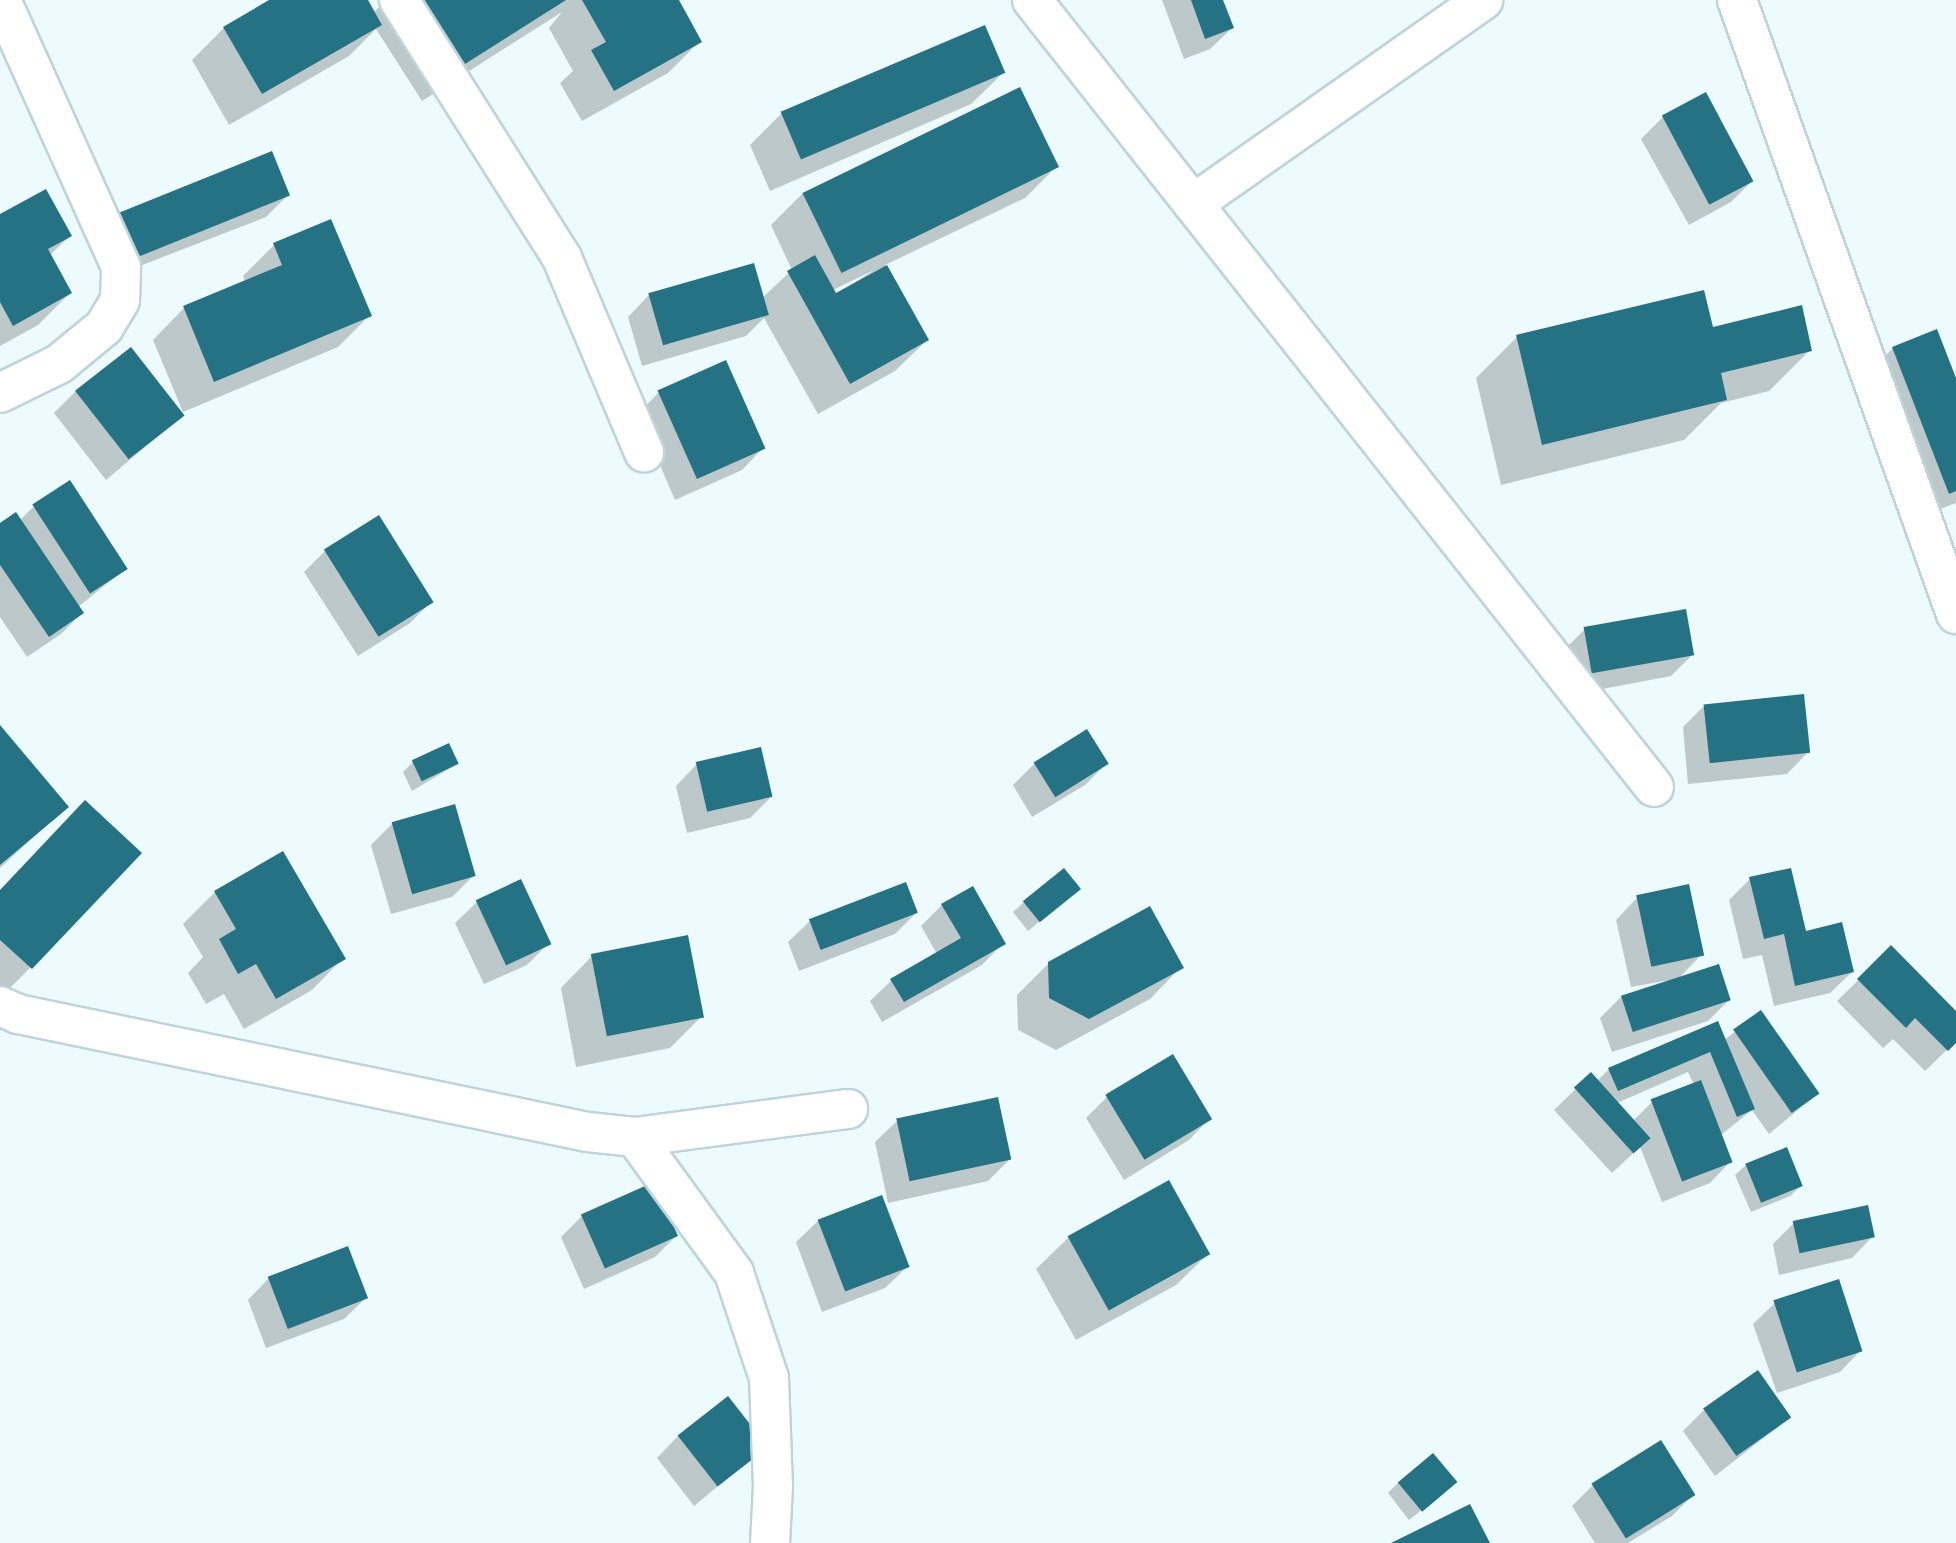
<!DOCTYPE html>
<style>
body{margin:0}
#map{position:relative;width:1956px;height:1543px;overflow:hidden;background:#edfafe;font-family:"Titillium Web",sans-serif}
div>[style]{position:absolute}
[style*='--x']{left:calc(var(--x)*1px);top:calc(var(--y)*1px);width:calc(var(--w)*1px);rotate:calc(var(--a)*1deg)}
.shadow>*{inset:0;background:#0003}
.building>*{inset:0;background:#247284;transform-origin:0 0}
.roads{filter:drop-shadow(2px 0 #bed4da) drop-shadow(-2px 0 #bed4da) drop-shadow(0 2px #bed4da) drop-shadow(0 -2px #bed4da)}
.minor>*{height:38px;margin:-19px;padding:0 19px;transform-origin:19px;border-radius:19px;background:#fff}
span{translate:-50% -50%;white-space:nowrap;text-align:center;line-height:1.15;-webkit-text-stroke:7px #fff;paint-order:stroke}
</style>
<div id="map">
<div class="shadow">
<i style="clip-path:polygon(273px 0,366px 0,373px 13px,386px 0,677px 0,700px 41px,668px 73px,582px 121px,560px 83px,573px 71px,549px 28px,562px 12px,422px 101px,376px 29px,349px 56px,229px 125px,192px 60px,224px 28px)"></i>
<i style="clip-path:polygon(1162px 0,1222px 0,1232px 28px,1210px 49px,1184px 59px)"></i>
<i style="clip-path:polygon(1003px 73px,971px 104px,770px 191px,750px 145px,782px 113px)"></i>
<i style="clip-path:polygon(1705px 94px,1752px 181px,1731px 202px,1689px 225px,1641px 139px,1663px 117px)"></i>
<i style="clip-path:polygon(evenodd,1057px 166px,1025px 198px,885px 265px,927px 340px,895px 371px,818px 414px,764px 318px,746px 336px,642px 366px,628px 317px,649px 295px,762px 298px,792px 270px,771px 225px,803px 193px,1057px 166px,874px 270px,836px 295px,833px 290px,874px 270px)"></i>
<i style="clip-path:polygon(287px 196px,266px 217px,114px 276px,97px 234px,119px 212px)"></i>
<i style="clip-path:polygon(0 216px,70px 236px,50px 255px,70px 293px,38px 325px,0 346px)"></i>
<i style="clip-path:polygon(274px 245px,370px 315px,338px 347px,183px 412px,153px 340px,184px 308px,245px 282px,243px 276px)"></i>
<i style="clip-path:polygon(1517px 337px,1810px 350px,1769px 391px,1721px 403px,1684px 440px,1501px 485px,1476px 378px)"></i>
<i style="clip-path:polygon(1893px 348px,1956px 382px,1956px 503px,1927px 514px,1872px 369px)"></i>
<i style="clip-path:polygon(76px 391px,182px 416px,106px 480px,54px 413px)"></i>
<i style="clip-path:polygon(659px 392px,763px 448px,742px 470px,675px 500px,638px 414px)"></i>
<i style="clip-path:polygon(33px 507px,125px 569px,78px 607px,82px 613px,61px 634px,27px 657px,0 617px,0 525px,20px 520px)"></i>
<i style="clip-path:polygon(325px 551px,431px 602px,410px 623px,358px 656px,304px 572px)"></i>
<i style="clip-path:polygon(1585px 629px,1692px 655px,1671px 676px,1571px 695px,1563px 651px)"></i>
<i style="clip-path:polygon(1704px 706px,1808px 752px,1787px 774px,1688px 784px,1683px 727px)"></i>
<i style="clip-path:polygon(0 728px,66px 807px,0 868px)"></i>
<i style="clip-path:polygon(413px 762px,457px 764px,412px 791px,403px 772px)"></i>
<i style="clip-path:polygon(697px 764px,771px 797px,750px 818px,687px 833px,676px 786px)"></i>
<i style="clip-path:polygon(1034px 764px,1106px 764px,1085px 785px,1032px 817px,1013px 785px)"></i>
<i style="clip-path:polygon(393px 823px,473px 876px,452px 897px,391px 914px,371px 845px)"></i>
<i style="clip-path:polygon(139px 853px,30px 968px,0 998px,0 891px)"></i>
<i style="clip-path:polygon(1750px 879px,1852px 972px,1830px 993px,1774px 1006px,1762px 955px,1743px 959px,1729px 900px)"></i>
<i style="clip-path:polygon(1079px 889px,1028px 931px,1013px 912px,1024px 902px)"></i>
<i style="clip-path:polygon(215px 892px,343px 958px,312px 990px,244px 1029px,224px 994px,206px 1004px,188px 973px,203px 957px,183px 924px)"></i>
<i style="clip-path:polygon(1637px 898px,1702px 954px,1678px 979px,1729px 1000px,1708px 1021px,1612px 1052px,1600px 1018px,1622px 996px,1676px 979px,1631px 987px,1616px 920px)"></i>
<i style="clip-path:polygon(477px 902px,549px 943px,527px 965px,484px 984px,455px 923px)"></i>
<i style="clip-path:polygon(942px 905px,1003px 943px,982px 965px,882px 1022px,870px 1001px,892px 980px,937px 954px,921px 926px)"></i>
<i style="clip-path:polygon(916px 913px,895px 934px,799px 971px,788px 942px,810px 921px)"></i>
<i style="clip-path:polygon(1891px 948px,1956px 1013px,1956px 1041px,1925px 1071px,1893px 1039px,1883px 1048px,1837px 1001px)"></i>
<i style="clip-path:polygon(592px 956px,702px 1016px,670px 1048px,576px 1067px,561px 988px)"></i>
<i style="clip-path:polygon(1049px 963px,1181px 967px,1150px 999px,1056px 1050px,1018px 1030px,1017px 995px)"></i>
<i style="clip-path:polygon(evenodd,1761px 1012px,1817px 1094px,1769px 1134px,1752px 1110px,1721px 1135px,1731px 1161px,1710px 1183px,1662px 1202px,1640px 1147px,1612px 1173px,1554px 1110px,1591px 1074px,1597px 1081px,1609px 1069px,1724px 1040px,1761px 1012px,1688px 1072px,1694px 1085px,1652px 1102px,1633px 1121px,1617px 1103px,1688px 1072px)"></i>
<i style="clip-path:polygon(1107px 1097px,1210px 1118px,1189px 1140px,1124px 1180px,1086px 1118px)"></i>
<i style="clip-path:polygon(897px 1121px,1009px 1160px,988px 1181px,888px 1203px,875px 1142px)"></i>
<i style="clip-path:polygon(1786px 1149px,1801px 1186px,1790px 1196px,1751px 1212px,1735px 1175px,1746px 1165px)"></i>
<i style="clip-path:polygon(1169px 1182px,1208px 1254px,1176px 1285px,1076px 1340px,1036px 1269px,1068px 1238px)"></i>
<i style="clip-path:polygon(582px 1216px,676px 1236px,655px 1257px,584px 1289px,561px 1237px)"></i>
<i style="clip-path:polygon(818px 1221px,907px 1267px,885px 1288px,822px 1312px,796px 1242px)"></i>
<i style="clip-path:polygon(1794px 1223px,1873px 1236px,1852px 1258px,1779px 1275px,1773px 1244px)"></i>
<i style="clip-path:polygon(269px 1278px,366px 1298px,344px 1319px,266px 1348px,248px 1300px)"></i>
<i style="clip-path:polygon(1775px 1303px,1861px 1350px,1840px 1372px,1777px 1393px,1753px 1324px)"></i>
<i style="clip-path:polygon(1704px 1410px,1789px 1418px,1715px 1476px,1683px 1431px)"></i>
<i style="clip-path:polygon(678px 1436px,765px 1447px,694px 1506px,657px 1458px)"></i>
<i style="clip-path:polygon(1398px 1483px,1444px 1492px,1409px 1520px,1388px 1493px)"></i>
<i style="clip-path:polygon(1593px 1485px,1693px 1495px,1672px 1516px,1628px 1543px,1595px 1543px,1572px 1506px)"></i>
</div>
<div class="building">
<i style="clip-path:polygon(269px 0,368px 0,382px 25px,262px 94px,223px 27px)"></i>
<i style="clip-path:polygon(409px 0,566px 0,454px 71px)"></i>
<i style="clip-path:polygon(582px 0,679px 0,702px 42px,614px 91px,591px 50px,606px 42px)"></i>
<i style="clip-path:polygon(1191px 0,1223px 0,1234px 28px,1205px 39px)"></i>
<i style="left:985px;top:25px;width:52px;height:222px;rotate:67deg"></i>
<i style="left:1020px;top:87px;width:89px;height:242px;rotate:64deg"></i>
<i style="left:1706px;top:92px;width:101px;height:50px;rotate:62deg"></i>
<i style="left:272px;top:151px;width:48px;height:165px;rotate:68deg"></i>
<i style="clip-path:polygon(46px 189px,72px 236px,48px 249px,72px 293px,13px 326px,0 302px,0 214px)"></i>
<i style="clip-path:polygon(331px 219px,372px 316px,214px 382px,183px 306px,282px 265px,273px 243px)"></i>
<i style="clip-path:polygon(815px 255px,836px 293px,887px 265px,929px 340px,850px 384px,787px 271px)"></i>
<i style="left:754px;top:263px;width:54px;height:110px;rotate:74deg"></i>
<i style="clip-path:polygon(1704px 290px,1713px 327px,1802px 305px,1812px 351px,1721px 373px,1727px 400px,1542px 445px,1516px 335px)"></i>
<i style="clip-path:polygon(1937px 329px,1956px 378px,1956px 491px,1949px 494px,1892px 347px)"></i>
<i style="left:131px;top:347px;width:87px;height:71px;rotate:52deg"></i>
<i style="left:726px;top:360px;width:97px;height:75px;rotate:66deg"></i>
<i style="left:70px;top:480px;width:106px;height:45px;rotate:57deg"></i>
<i style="clip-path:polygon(16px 512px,84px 613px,49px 637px,0 565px,0 523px)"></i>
<i style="left:379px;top:515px;width:103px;height:65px;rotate:58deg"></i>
<i style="left:1686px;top:609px;width:47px;height:104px;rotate:80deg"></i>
<i style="left:1804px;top:694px;width:59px;height:101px;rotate:84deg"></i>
<i style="clip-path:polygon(0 725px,69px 807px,0 865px)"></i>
<i style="left:1087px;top:729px;width:41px;height:63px;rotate:58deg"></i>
<i style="left:449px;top:743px;width:23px;height:41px;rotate:65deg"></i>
<i style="left:761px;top:747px;width:51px;height:67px;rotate:77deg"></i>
<i style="clip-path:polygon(85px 800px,142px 853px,32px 969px,0 940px,0 890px)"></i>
<i style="left:455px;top:804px;width:75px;height:66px;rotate:74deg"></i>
<i style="clip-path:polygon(283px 851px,346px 959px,276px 999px,256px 964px,238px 974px,219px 939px,236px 929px,214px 891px)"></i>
<i style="left:1064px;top:868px;width:27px;height:53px;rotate:51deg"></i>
<i style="clip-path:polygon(1791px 868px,1806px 931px,1842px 922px,1854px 972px,1795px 986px,1784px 934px,1764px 939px,1749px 877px)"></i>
<i style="left:521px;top:879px;width:72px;height:50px;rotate:65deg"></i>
<i style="left:906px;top:882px;width:33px;height:104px;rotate:69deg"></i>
<i style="left:1689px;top:884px;width:73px;height:54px;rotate:78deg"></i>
<i style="clip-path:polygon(973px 886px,1006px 944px,904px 1002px,890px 979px,961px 938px,941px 904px)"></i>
<i style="clip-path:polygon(1150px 906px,1184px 968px,1089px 1019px,1049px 998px,1048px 962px)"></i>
<i style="left:688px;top:935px;width:84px;height:99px;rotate:79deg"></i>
<i style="clip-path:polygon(1891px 945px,1956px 1011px,1956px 1043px,1948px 1051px,1915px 1018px,1906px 1028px,1857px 979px)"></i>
<i style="left:1719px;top:964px;width:38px;height:103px;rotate:72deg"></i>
<i style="left:1761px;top:1010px;width:102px;height:34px;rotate:55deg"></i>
<i style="clip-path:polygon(1718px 1021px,1755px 1109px,1737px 1117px,1710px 1052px,1618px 1091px,1608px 1068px)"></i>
<i style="left:1173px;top:1054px;width:76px;height:79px;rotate:59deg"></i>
<i style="left:1591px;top:1072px;width:89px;height:23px;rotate:48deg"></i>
<i style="left:1701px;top:1080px;width:88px;height:54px;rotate:69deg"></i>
<i style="left:998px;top:1097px;width:64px;height:104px;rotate:78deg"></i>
<i style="left:1787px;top:1147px;width:42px;height:45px;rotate:68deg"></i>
<i style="left:1169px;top:1180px;width:85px;height:116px;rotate:61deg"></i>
<i style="left:654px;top:1182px;width:59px;height:80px;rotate:66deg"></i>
<i style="left:882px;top:1195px;width:77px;height:69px;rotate:69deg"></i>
<i style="left:1868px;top:1205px;width:33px;height:77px;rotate:78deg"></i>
<i style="left:348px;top:1246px;width:56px;height:86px;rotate:69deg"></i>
<i style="left:1839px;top:1279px;width:76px;height:69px;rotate:72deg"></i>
<i style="left:1758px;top:1370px;width:58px;height:67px;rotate:55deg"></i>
<i style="left:728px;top:1396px;width:65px;height:64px;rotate:52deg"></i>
<i style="left:1661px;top:1440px;width:65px;height:82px;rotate:58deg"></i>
<i style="left:1433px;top:1453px;width:38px;height:46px;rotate:50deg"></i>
<i style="clip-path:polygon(1470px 1504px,1490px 1543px,1391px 1543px)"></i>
</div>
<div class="roads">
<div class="minor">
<i style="--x:399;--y:0;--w:305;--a:57.7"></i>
<i style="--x:562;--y:258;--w:211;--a:67.1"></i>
<i style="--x:1032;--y:0;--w:1003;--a:51.68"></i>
<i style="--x:1737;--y:0;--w:652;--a:70.37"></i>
<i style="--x:1193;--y:204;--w:355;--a:-35.1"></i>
<i style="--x:0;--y:393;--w:66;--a:-26.2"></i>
<i style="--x:59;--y:364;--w:58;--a:-39.4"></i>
<i style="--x:104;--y:327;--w:31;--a:-59"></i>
<i style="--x:120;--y:300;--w:33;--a:-88"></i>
<i style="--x:121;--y:267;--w:293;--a:-114.2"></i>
<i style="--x:0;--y:1006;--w:20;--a:24"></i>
<i style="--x:18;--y:1014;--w:582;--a:11.7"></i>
<i style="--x:588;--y:1132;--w:47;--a:6.1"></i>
<i style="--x:635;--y:1137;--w:215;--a:-7.5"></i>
<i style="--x:635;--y:1137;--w:168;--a:53.9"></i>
<i style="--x:734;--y:1273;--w:111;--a:71.6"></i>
<i style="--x:769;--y:1378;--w:108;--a:87.9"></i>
<i style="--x:773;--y:1486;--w:57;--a:93"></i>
</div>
</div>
</div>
